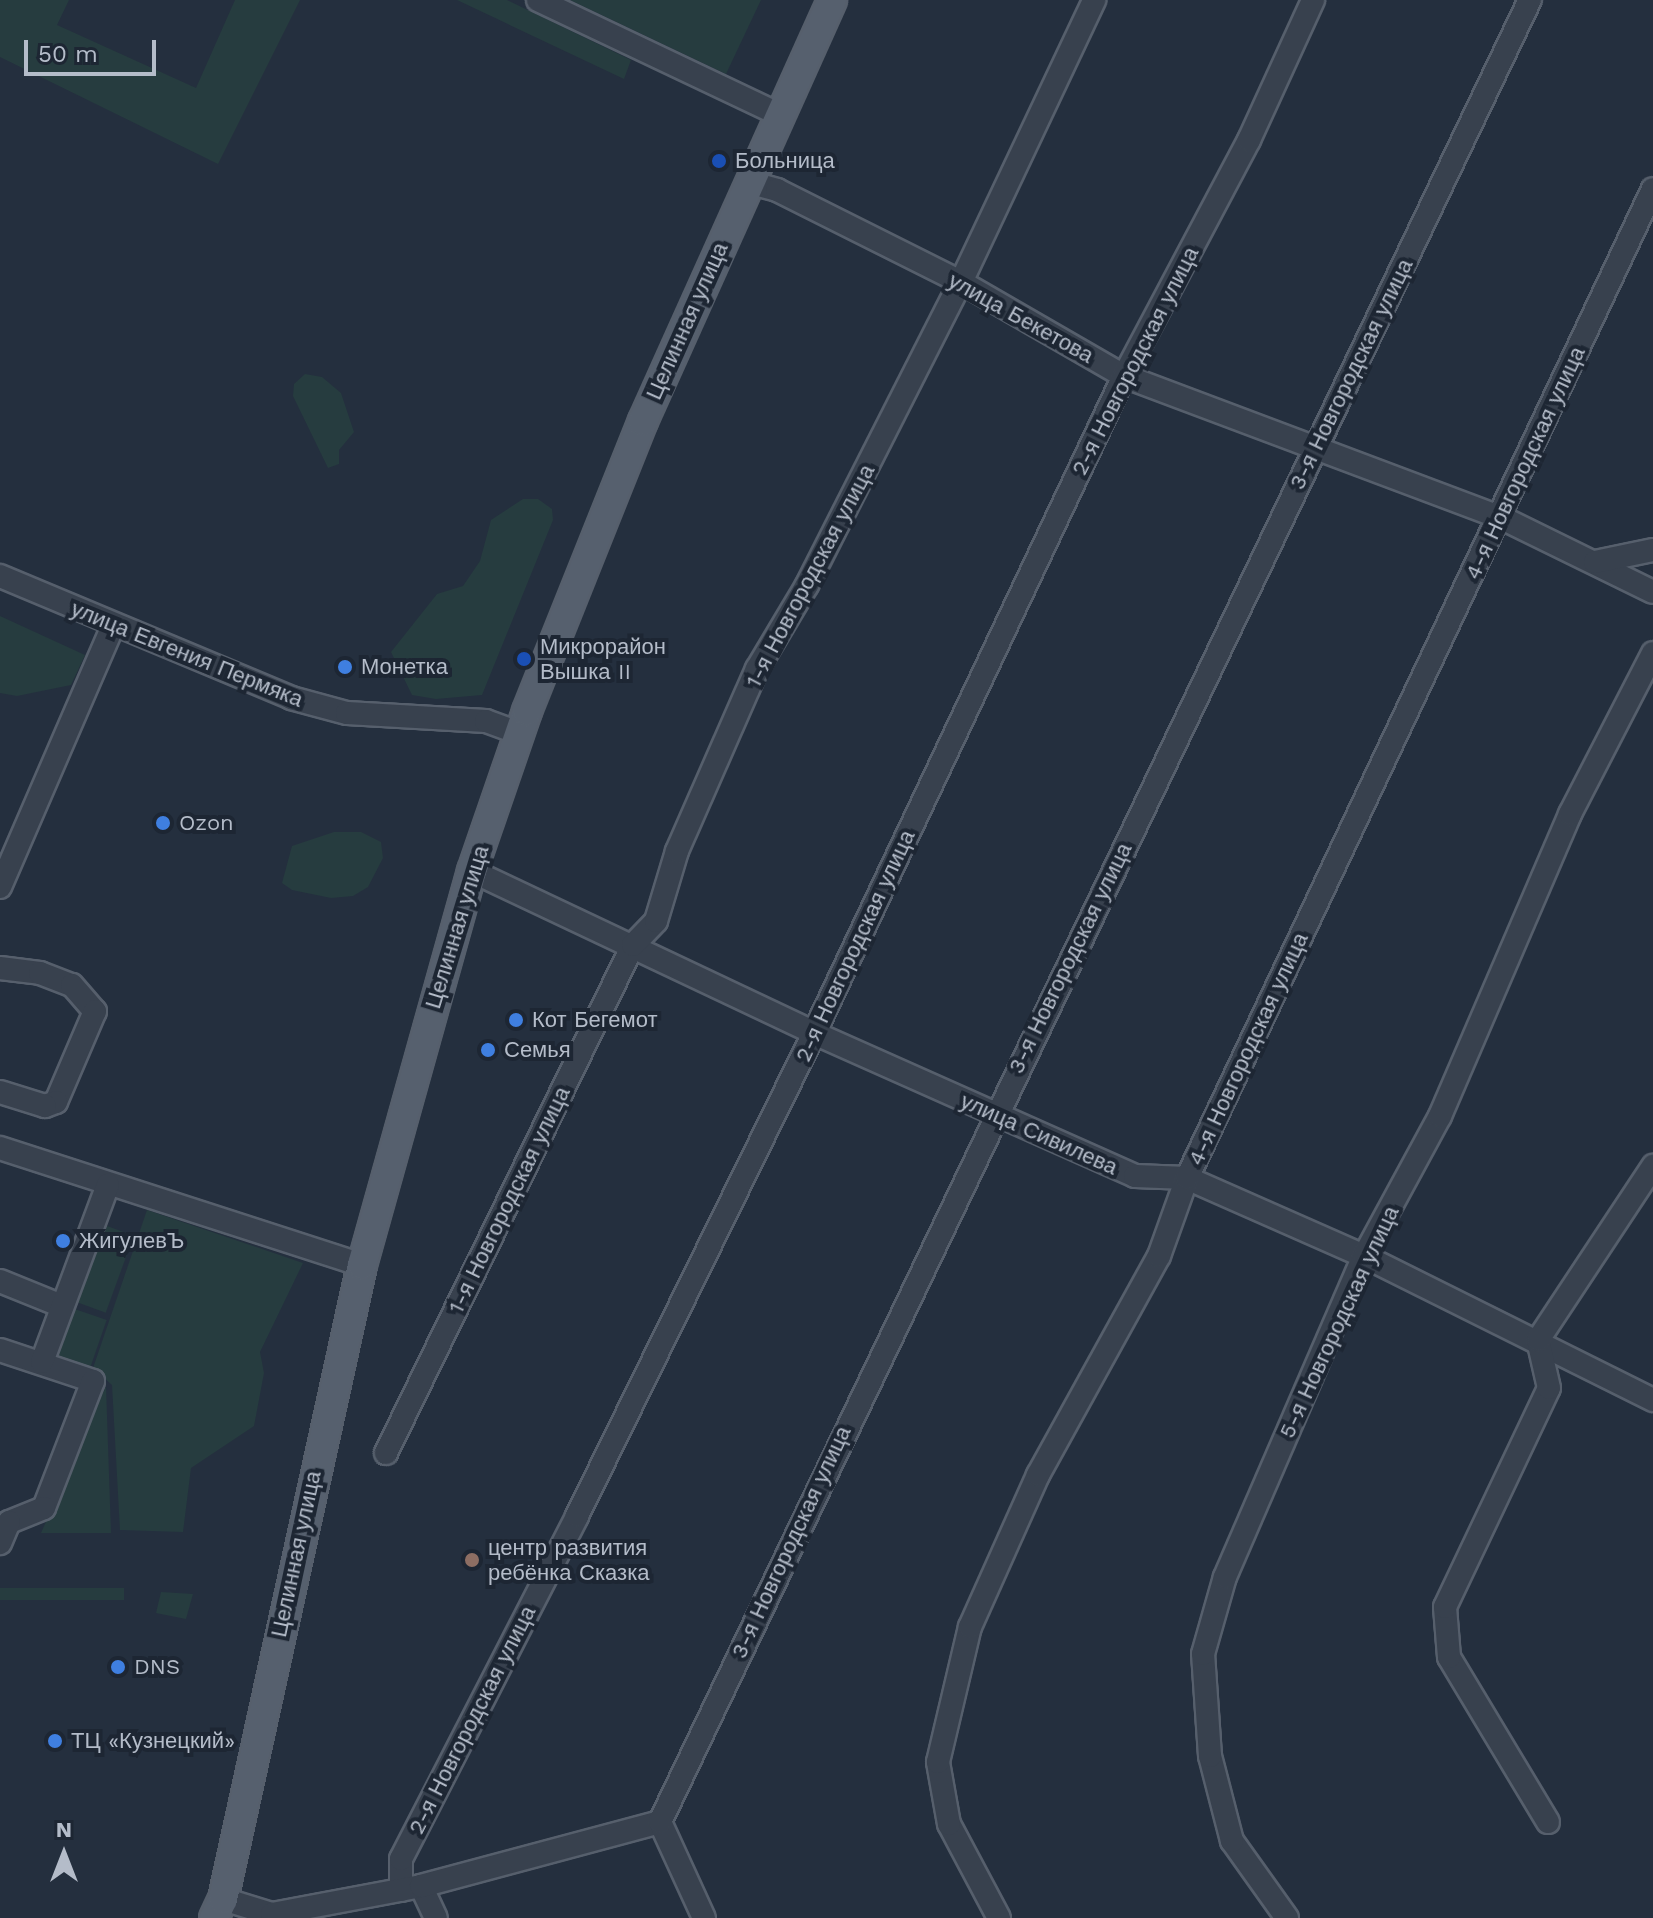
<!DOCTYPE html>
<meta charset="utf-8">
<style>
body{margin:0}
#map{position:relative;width:1653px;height:1918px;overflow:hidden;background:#242f3e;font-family:"Work Sans",sans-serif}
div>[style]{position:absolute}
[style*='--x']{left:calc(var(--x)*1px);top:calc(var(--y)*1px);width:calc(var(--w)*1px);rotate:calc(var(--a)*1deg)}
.green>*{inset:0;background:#263c3f;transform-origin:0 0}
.roads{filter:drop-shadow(2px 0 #565f6c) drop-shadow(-2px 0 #565f6c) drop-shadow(0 2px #565f6c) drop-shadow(0 -2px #565f6c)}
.minor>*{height:22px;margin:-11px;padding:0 11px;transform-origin:11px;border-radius:11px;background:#38414e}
.major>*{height:28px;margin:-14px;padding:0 14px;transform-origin:14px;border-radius:14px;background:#56606e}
.dots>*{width:22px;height:22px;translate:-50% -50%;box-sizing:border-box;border:4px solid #1d2633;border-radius:50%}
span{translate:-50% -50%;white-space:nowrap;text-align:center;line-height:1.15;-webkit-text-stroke:8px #1d2633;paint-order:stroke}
.poi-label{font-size:22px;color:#b4bcc9}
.left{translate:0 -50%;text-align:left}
.street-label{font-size:22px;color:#b4bcc9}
.north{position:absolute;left:24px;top:1814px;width:80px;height:80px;-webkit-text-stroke:6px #1d2633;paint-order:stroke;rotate:0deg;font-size:22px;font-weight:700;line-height:32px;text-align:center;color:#b4bcc9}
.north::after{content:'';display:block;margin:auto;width:28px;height:36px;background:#b4bcc9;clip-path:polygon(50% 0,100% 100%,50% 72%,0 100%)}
.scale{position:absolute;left:24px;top:40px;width:132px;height:36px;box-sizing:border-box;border:4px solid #b4bcc9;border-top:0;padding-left:10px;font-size:24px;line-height:28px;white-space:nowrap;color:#b4bcc9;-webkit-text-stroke:6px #1d2633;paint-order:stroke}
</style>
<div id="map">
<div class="green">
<i style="clip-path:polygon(0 0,69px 0,57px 25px,196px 88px,235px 0,300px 0,218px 164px,0 57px)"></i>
<i style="clip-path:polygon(457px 0,507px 0,631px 60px,624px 79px)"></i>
<i style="clip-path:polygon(570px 0,761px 0,726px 74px)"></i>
<i style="clip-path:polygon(305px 374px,322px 377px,341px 393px,354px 432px,339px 450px,339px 464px,328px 468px,293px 396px,294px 384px)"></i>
<i style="clip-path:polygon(523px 499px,538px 499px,552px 509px,553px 520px,482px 695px,436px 699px,412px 695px,391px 652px,437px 594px,463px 586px,480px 561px,491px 520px)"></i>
<i style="clip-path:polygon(0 616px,85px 655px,71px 685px,17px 696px,0 693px)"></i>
<i style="clip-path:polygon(334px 832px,361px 832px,381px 842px,383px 858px,368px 887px,353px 896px,331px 898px,292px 890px,282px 883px,292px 846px)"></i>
<i style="clip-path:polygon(147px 1210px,303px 1263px,260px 1352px,264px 1373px,254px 1426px,191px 1468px,183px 1532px,120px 1530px,112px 1385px,93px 1368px)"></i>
<i style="left:99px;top:1223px;width:37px;height:82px;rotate:20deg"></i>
<i style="left:66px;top:1306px;width:43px;height:58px;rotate:19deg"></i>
<i style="clip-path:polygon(106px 1386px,111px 1533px,41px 1533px)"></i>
<i style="left:0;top:1588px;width:124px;height:12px"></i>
<i style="clip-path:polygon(161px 1592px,193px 1594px,186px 1619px,156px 1613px)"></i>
</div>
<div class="roads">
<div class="minor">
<i style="--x:538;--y:0;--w:268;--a:25.4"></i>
<i style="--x:748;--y:182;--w:30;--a:15"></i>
<i style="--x:777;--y:190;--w:206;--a:26.6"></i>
<i style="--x:961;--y:282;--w:188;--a:30"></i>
<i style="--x:1124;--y:376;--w:402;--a:20.6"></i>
<i style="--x:1500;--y:517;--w:170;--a:26.1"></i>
<i style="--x:1595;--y:562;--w:59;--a:-11.7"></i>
<i style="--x:0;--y:576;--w:316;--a:22.7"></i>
<i style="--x:291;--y:698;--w:58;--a:15"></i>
<i style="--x:347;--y:713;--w:139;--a:3.3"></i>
<i style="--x:486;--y:721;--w:35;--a:20"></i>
<i style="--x:472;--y:871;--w:378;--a:25.3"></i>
<i style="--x:814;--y:1033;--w:351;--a:24"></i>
<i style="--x:1135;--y:1176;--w:52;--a:2.2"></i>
<i style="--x:1187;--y:1178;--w:193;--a:23.8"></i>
<i style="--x:1364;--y:1256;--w:323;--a:26.5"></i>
<i style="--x:0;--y:887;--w:284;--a:-66.6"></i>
<i style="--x:0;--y:968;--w:40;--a:7.1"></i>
<i style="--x:40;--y:973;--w:34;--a:21"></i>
<i style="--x:72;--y:985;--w:35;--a:49"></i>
<i style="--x:95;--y:1011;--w:99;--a:113.2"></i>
<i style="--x:56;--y:1102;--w:12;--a:160"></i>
<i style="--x:45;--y:1106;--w:47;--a:-162.7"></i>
<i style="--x:0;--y:1148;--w:380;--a:17.9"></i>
<i style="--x:0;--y:1281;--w:67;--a:22"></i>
<i style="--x:0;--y:1350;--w:98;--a:18.4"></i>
<i style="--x:93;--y:1381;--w:136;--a:111.1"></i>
<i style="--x:44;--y:1508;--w:38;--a:158"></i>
<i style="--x:9;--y:1522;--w:23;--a:113"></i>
<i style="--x:42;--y:1362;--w:189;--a:-69.6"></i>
<i style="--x:386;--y:1453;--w:565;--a:-64.07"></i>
<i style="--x:633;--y:945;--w:33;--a:-46"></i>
<i style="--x:656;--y:921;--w:73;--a:-73.3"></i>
<i style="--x:677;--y:851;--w:199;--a:-66.3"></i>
<i style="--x:757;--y:669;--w:98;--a:-59.2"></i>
<i style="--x:807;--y:585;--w:340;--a:-63.1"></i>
<i style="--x:961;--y:282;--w:312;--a:-64.7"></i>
<i style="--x:1548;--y:1822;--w:192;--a:-121"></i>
<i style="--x:1449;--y:1657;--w:50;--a:-94.6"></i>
<i style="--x:1445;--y:1607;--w:242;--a:-64.6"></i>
<i style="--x:1549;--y:1388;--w:49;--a:-102.9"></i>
<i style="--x:1538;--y:1340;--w:209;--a:-56.5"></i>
<i style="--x:421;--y:1886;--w:35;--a:65"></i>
<i style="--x:401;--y:1890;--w:31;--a:-90"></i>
<i style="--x:401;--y:1859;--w:386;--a:-62.8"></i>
<i style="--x:577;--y:1516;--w:538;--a:-63.86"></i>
<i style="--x:814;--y:1033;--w:726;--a:-64.74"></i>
<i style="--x:1124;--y:376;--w:267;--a:-62.1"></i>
<i style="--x:1249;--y:140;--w:154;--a:-65.4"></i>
<i style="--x:223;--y:1899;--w:51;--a:17"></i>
<i style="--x:272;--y:1914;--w:152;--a:-10.6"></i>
<i style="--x:421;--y:1886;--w:247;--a:-15"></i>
<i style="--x:704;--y:1918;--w:106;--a:-114.6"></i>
<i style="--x:660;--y:1822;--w:2019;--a:-64.48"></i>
<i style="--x:999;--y:1918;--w:106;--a:-118"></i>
<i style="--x:949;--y:1824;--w:63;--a:-100.1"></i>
<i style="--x:938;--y:1762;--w:139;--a:-76.7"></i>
<i style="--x:970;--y:1627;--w:167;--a:-65.9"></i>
<i style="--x:1038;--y:1475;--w:250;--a:-61.1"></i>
<i style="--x:1159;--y:1256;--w:83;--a:-70.3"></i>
<i style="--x:1187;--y:1178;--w:1093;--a:-64.77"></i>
<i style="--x:1287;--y:1918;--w:95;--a:-125.5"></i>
<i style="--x:1232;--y:1841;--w:88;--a:-104.5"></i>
<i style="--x:1210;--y:1756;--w:102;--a:-93.9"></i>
<i style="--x:1203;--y:1654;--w:80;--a:-74.1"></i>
<i style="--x:1225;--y:1577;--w:350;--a:-66.6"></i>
<i style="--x:1364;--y:1256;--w:159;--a:-61.5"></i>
<i style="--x:1440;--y:1116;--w:329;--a:-66.7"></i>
<i style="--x:1570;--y:814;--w:181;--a:-62.7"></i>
</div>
<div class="major">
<i style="--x:214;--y:1918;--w:21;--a:-65"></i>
<i style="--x:223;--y:1899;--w:649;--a:-77.63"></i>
<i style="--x:362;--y:1265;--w:409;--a:-74.4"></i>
<i style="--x:472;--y:871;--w:169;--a:-71"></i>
<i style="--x:527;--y:711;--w:312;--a:-68.2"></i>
<i style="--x:643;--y:421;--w:461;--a:-65.8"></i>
</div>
</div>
<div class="dots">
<i style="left:719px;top:161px;background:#1a4fb4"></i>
<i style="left:524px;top:659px;background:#1a4fb4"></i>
<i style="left:345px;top:667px;background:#3f7fe0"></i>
<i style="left:163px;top:823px;background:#3f7fe0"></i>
<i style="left:516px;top:1020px;background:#3f7fe0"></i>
<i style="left:488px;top:1050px;background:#3f7fe0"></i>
<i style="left:63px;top:1241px;background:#3f7fe0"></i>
<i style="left:472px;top:1560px;background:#8d6e63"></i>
<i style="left:118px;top:1667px;background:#3f7fe0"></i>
<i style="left:55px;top:1741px;background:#3f7fe0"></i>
</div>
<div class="poi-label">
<span class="left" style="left:735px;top:161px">Больница</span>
<span class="left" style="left:540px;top:659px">Микрорайон<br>Вышка II</span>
<span class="left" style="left:361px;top:667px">Монетка</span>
<span class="left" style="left:179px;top:823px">Ozon</span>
<span class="left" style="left:532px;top:1020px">Кот Бегемот</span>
<span class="left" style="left:504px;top:1050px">Семья</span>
<span class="left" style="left:79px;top:1241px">ЖигулевЪ</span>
<span class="left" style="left:488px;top:1560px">центр развития<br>ребёнка Сказка</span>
<span class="left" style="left:134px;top:1667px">DNS</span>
<span class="left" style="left:71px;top:1741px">ТЦ «Кузнецкий»</span>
</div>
<div class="street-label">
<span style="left:1021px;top:318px;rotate:29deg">улица Бекетова</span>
<span style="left:687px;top:321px;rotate:-66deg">Целинная улица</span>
<span style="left:1135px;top:361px;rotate:-63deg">2-я Новгородская улица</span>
<span style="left:1351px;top:374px;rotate:-64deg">3-я Новгородская улица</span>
<span style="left:1525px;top:463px;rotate:-65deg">4-я Новгородская улица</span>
<span style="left:810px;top:576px;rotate:-62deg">1-я Новгородская улица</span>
<span style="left:187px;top:654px;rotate:22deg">улица Евгения Пермяка</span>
<span style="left:457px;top:927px;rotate:-73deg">Целинная улица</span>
<span style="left:855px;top:946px;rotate:-65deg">2-я Новгородская улица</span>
<span style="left:1070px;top:958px;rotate:-64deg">3-я Новгородская улица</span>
<span style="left:1248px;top:1049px;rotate:-65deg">4-я Новгородская улица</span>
<span style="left:1039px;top:1134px;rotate:24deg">улица Сивилева</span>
<span style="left:509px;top:1200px;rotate:-64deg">1-я Новгородская улица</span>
<span style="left:1339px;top:1322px;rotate:-65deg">5-я Новгородская улица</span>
<span style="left:791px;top:1542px;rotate:-65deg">3-я Новгородская улица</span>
<span style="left:296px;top:1554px;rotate:-78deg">Целинная улица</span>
<span style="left:472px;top:1720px;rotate:-63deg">2-я Новгородская улица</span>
</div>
<div class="north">N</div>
<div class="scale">50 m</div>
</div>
